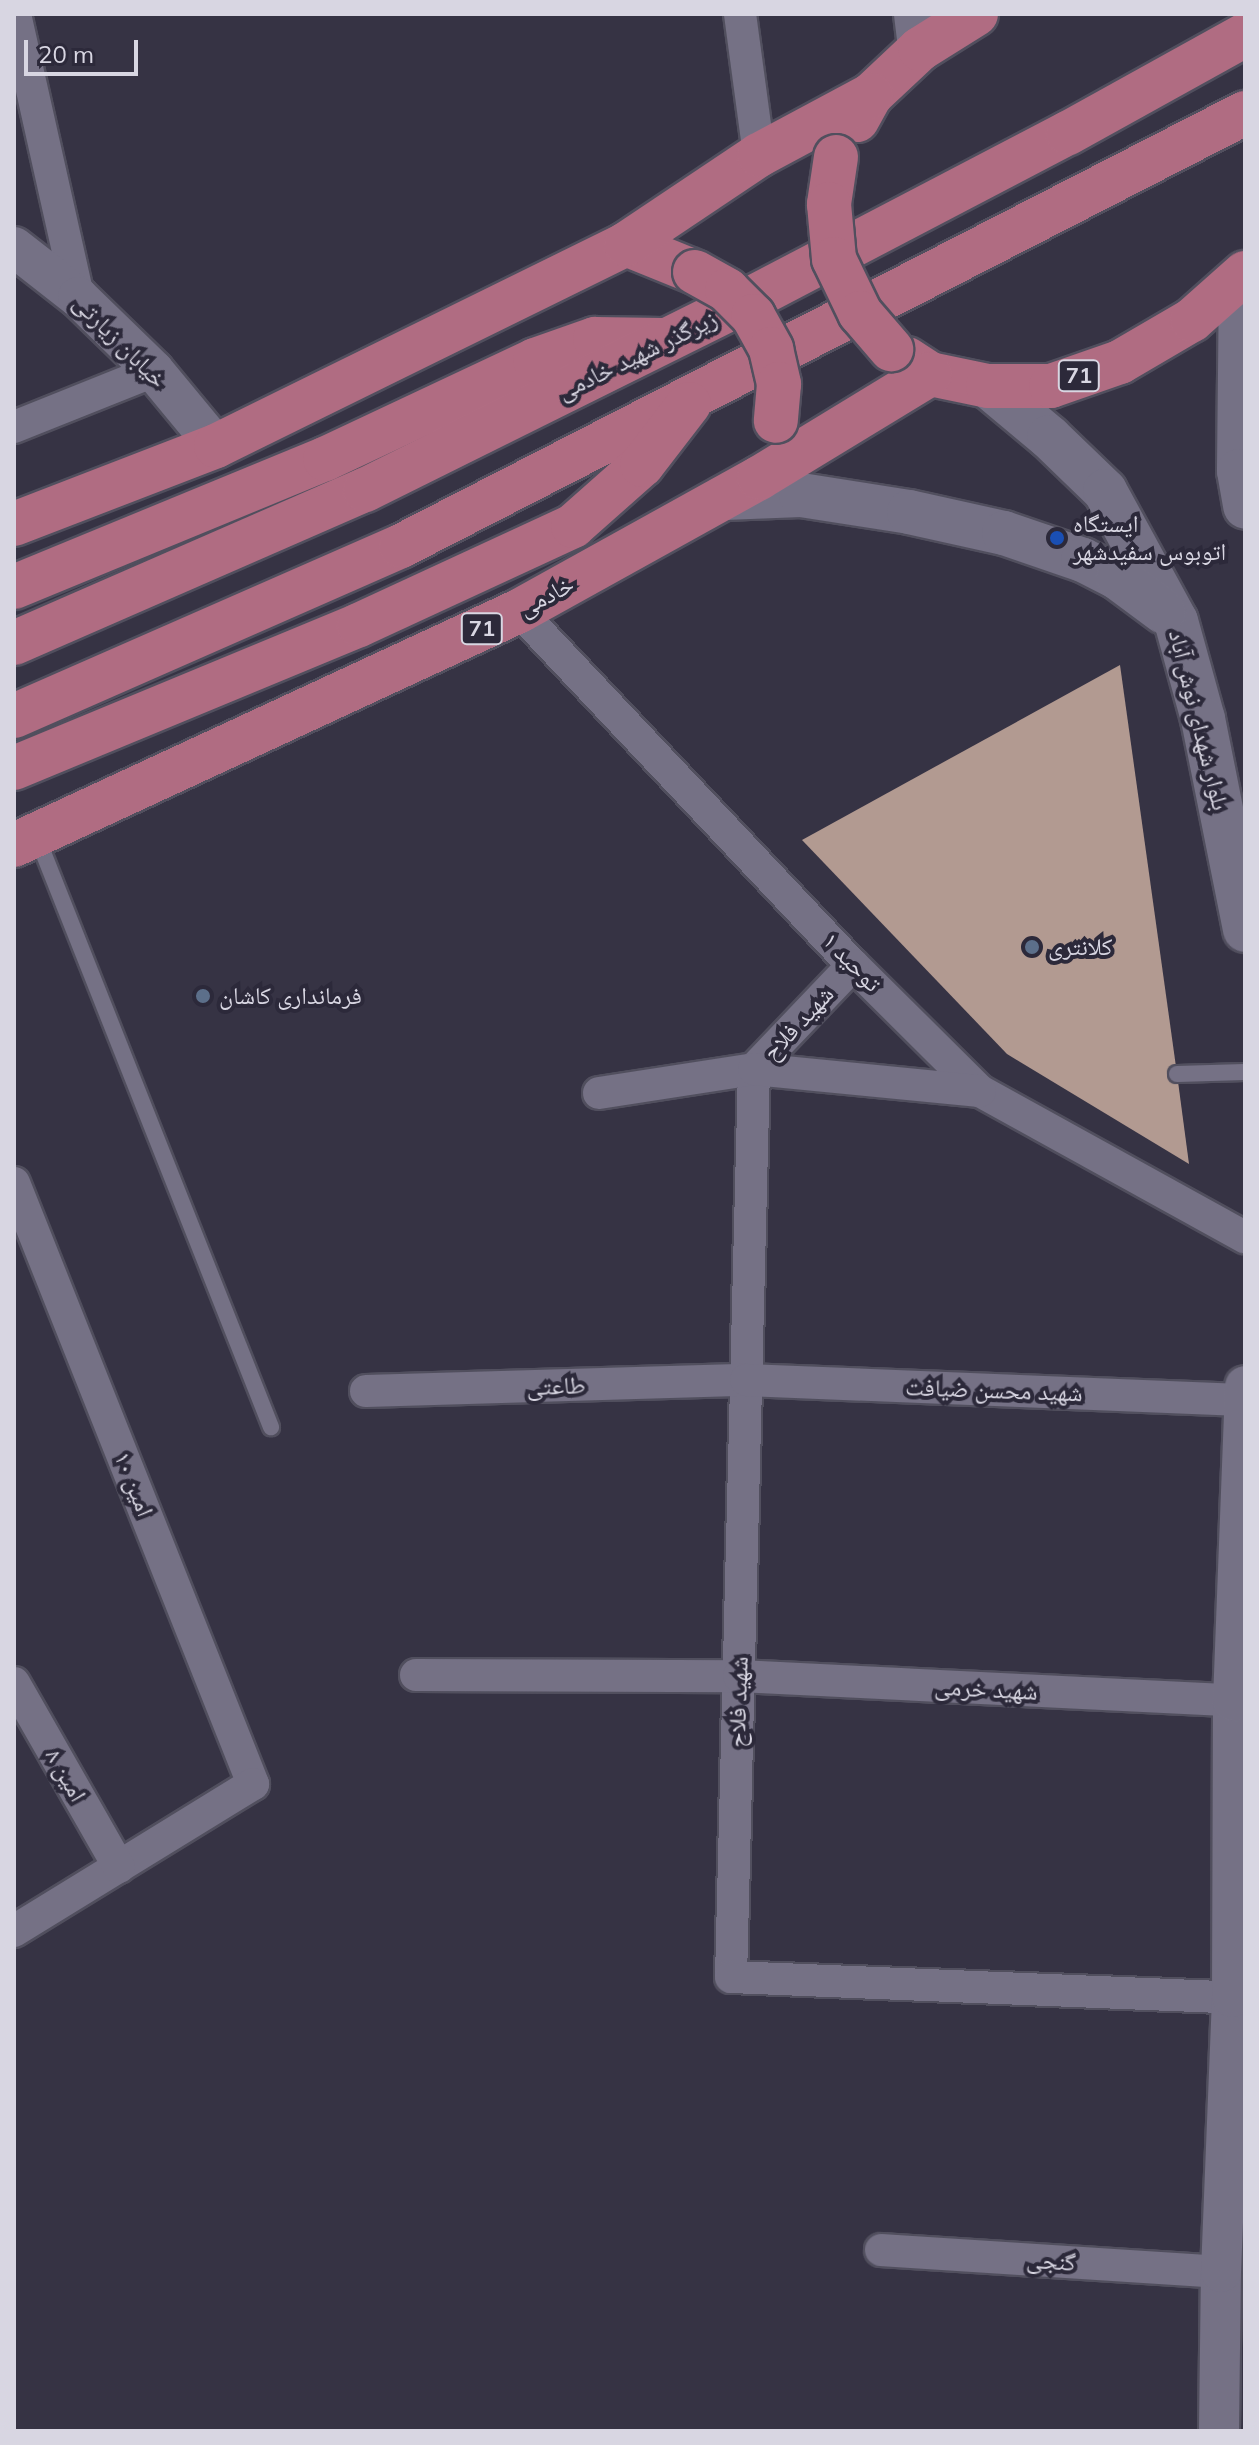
<!DOCTYPE html>
<meta charset="utf-8">
<style>
body{margin:0}
#map{position:relative;width:1259px;height:2445px;overflow:hidden;background:#363344;font-family:Mulish,"Noto Naskh Arabic",sans-serif}
div>[style]{position:absolute}
[style*='--x']{left:calc(var(--x)*1px);top:calc(var(--y)*1px);width:calc(var(--w)*1px);rotate:calc(var(--a)*1deg)}
.building>*{inset:0;background:#b29a91}
.roads{filter:drop-shadow(2px 0 #514f5e) drop-shadow(-2px 0 #514f5e) drop-shadow(0 2px #514f5e) drop-shadow(0 -2px #514f5e)}
.service>*{height:16px;margin:-8px;padding:0 8px;transform-origin:8px;border-radius:8px;background:#757185}
.minor>*{height:32px;margin:-16px;padding:0 16px;transform-origin:16px;border-radius:16px;background:#757185}
.tertiary>*{height:40px;margin:-20px;padding:0 20px;transform-origin:20px;border-radius:20px;background:#757185}
.secondary>*{height:44px;margin:-22px;padding:0 22px;transform-origin:22px;border-radius:22px;background:#757185}
.trunk>*{height:44px;margin:-22px;padding:0 22px;transform-origin:22px;border-radius:22px;background:#b06c82}
.bridges{filter:drop-shadow(2px 0 #514f5e) drop-shadow(-2px 0 #514f5e) drop-shadow(0 2px #514f5e) drop-shadow(0 -2px #514f5e)}
.trunk-bridge>*{height:44px;margin:-22px;padding:0 22px;transform-origin:22px;border-radius:22px;background:#b06c82}
.dots>*{width:22px;height:22px;translate:-50% -50%;box-sizing:border-box;border:4px solid #2c293a;border-radius:50%}
span{translate:-50% -50%;white-space:nowrap;text-align:center;line-height:1.15;-webkit-text-stroke:8px #2c293a;paint-order:stroke}
.shield-label span{padding:2px 6px;background:#2c293a;border:2px solid;border-radius:6px;-webkit-text-stroke-width:0}
.shield-label{font-size:22px;color:#d8d6e2;font-weight:700}
.street-label{font-size:24px;color:#d8d6e2}
.poi-label{font-size:24px;color:#d8d6e2}
.left{translate:0 -50%;text-align:left}
.frame{position:absolute;inset:0;border:16px solid #d8d6e2;pointer-events:none}
.scale{position:absolute;left:24px;top:40px;width:114px;height:36px;box-sizing:border-box;border:4px solid #d8d6e2;border-top:0;padding-left:10px;font-size:24px;line-height:28px;white-space:nowrap;color:#d8d6e2;-webkit-text-stroke:6px #2c293a;paint-order:stroke}
</style>
<div id="map">
<div class="building">
<i style="clip-path:polygon(1120px 665px,1177px 1074px,1189px 1164px,1007px 1054px,802px 840px)"></i>
</div>
<div class="roads">
<div class="service">
<i style="--x:37;--y:837;--w:635;--a:68.37"></i>
<i style="--x:1177;--y:1074;--w:68;--a:-1.7"></i>
</div>
<div class="minor">
<i style="--x:15;--y:14;--w:290;--a:77.4"></i>
<i style="--x:740;--y:14;--w:142;--a:82.3"></i>
<i style="--x:14;--y:427;--w:151;--a:-21.8"></i>
<i style="--x:519;--y:611;--w:487;--a:46.7"></i>
<i style="--x:853;--y:965;--w:179;--a:44.8"></i>
<i style="--x:980;--y:1091;--w:303;--a:28.9"></i>
<i style="--x:853;--y:965;--w:144;--a:133.6"></i>
<i style="--x:754;--y:1069;--w:908;--a:91.45"></i>
<i style="--x:731;--y:1977;--w:514;--a:2.34"></i>
<i style="--x:599;--y:1093;--w:157;--a:-8.8"></i>
<i style="--x:754;--y:1069;--w:227;--a:5.6"></i>
<i style="--x:14;--y:1183;--w:647;--a:68.31"></i>
<i style="--x:253;--y:1784;--w:281;--a:148.4"></i>
<i style="--x:366;--y:1391;--w:380;--a:-1.7"></i>
<i style="--x:746;--y:1380;--w:496;--a:2.3"></i>
<i style="--x:416;--y:1675;--w:323;--a:0.2"></i>
<i style="--x:739;--y:1676;--w:507;--a:2.83"></i>
<i style="--x:14;--y:1683;--w:212;--a:60.3"></i>
<i style="--x:881;--y:2250;--w:341;--a:3.7"></i>
</div>
<div class="tertiary">
<i style="--x:14;--y:247;--w:81;--a:38"></i>
<i style="--x:78;--y:297;--w:106;--a:44.2"></i>
<i style="--x:154;--y:371;--w:97;--a:50.4"></i>
<i style="--x:1219;--y:2431;--w:159;--a:-89.3"></i>
<i style="--x:1221;--y:2272;--w:275;--a:-87.7"></i>
<i style="--x:1232;--y:1997;--w:296;--a:-89.8"></i>
<i style="--x:1233;--y:1701;--w:315;--a:-87.8"></i>
</div>
<div class="secondary">
<i style="--x:916;--y:14;--w:35;--a:83"></i>
<i style="--x:1241;--y:278;--w:193;--a:90.6"></i>
<i style="--x:1239;--y:471;--w:36;--a:80"></i>
<i style="--x:988;--y:386;--w:80;--a:39.9"></i>
<i style="--x:1049;--y:437;--w:78;--a:44"></i>
<i style="--x:1105;--y:491;--w:148;--a:61.4"></i>
<i style="--x:1176;--y:621;--w:102;--a:74.6"></i>
<i style="--x:1203;--y:719;--w:215;--a:78.7"></i>
<i style="--x:724;--y:498;--w:77;--a:-2.2"></i>
<i style="--x:801;--y:495;--w:109;--a:8.9"></i>
<i style="--x:909;--y:512;--w:97;--a:12.5"></i>
<i style="--x:1004;--y:533;--w:83;--a:18.9"></i>
<i style="--x:1083;--y:560;--w:39;--a:27"></i>
<i style="--x:1118;--y:578;--w:57;--a:36.5"></i>
</div>
<div class="trunk">
<i style="--x:857;--y:120;--w:29;--a:-61"></i>
<i style="--x:871;--y:95;--w:67;--a:-43.2"></i>
<i style="--x:920;--y:49;--w:66;--a:-32"></i>
<i style="--x:626;--y:244;--w:74;--a:22.1"></i>
<i style="--x:907;--y:359;--w:27;--a:33"></i>
<i style="--x:930;--y:374;--w:59;--a:11.7"></i>
<i style="--x:988;--y:386;--w:63;--a:0"></i>
<i style="--x:1051;--y:386;--w:73;--a:-19.2"></i>
<i style="--x:1120;--y:362;--w:83;--a:-30.3"></i>
<i style="--x:1192;--y:320;--w:71;--a:-41.6"></i>
<i style="--x:14;--y:524;--w:217;--a:-21.1"></i>
<i style="--x:216;--y:446;--w:457;--a:-26.2"></i>
<i style="--x:626;--y:244;--w:160;--a:-33.8"></i>
<i style="--x:759;--y:155;--w:127;--a:-28.2"></i>
<i style="--x:14;--y:587;--w:336;--a:-22.4"></i>
<i style="--x:325;--y:459;--w:232;--a:-25.2"></i>
<i style="--x:535;--y:360;--w:64;--a:-19.3"></i>
<i style="--x:595;--y:339;--w:67;--a:0.9"></i>
<i style="--x:14;--y:643;--w:383;--a:-23.6"></i>
<i style="--x:365;--y:490;--w:432;--a:-26.4"></i>
<i style="--x:752;--y:298;--w:356;--a:-27.6"></i>
<i style="--x:1068;--y:133;--w:202;--a:-29"></i>
<i style="--x:14;--y:716;--w:423;--a:-23.7"></i>
<i style="--x:401;--y:546;--w:949;--a:-27.16"></i>
<i style="--x:14;--y:768;--w:373;--a:-22.5"></i>
<i style="--x:359;--y:625;--w:236;--a:-24.8"></i>
<i style="--x:573;--y:526;--w:92;--a:-41.5"></i>
<i style="--x:642;--y:465;--w:77;--a:-52.4"></i>
<i style="--x:14;--y:845;--w:557;--a:-24.86"></i>
<i style="--x:519;--y:611;--w:274;--a:-29"></i>
<i style="--x:759;--y:478;--w:200;--a:-31.3"></i>
</div>
</div>
<div class="bridges">
<div class="trunk-bridge">
<i style="--x:836;--y:157;--w:48;--a:98.5"></i>
<i style="--x:829;--y:204;--w:55;--a:84.8"></i>
<i style="--x:834;--y:259;--w:60;--a:64.3"></i>
<i style="--x:860;--y:313;--w:48;--a:49.3"></i>
<i style="--x:695;--y:272;--w:37;--a:29"></i>
<i style="--x:727;--y:290;--w:37;--a:45"></i>
<i style="--x:753;--y:316;--w:38;--a:61"></i>
<i style="--x:771;--y:349;--w:36;--a:77"></i>
<i style="--x:779;--y:384;--w:37;--a:95"></i>
</div>
</div>
<div class="dots">
<i style="left:1057px;top:538px;background:#1a4fb4"></i>
<i style="left:1032px;top:947px;background:#5c6f8a"></i>
<i style="left:203px;top:996px;background:#5c6f8a"></i>
</div>
<div class="shield-label">
<span style="left:1079px;top:376px">71</span>
<span style="left:482px;top:629px">71</span>
</div>
<div class="street-label">
<span style="left:120px;top:341px;rotate:45deg">خیابان زیارتی</span>
<span style="left:637px;top:355px;rotate:-26deg">زیرگذر شهید خادمی</span>
<span style="left:546px;top:596px;rotate:-28deg">خادمی</span>
<span style="left:1199px;top:720px;rotate:76deg">بلوار شهدای نوش آباد</span>
<span style="left:852px;top:962px;rotate:46deg">توحید ۱</span>
<span style="left:798px;top:1023px;rotate:-47deg">شهید فلاح</span>
<span style="left:556px;top:1386px;rotate:-2deg">طاعتی</span>
<span style="left:994px;top:1390px;rotate:2deg">شهید محسن ضیافت</span>
<span style="left:134px;top:1484px;rotate:68deg">امین ۱۰</span>
<span style="left:986px;top:1689px;rotate:3deg">شهید خرمی</span>
<span style="left:738px;top:1702px;rotate:-88deg">شهید فلاح</span>
<span style="left:66px;top:1775px;rotate:60deg">امین ۸</span>
<span style="left:1051px;top:2261px;rotate:4deg">گنجی</span>
</div>
<div class="poi-label">
<span class="left" style="left:1073px;top:538px">ایستگاه<br>اتوبوس سفیدشهر</span>
<span class="left" style="left:1048px;top:947px">کلانتری</span>
<span class="left" style="left:219px;top:996px">فرمانداری کاشان</span>
</div>
<div class="frame"></div>
<div class="scale">20 m</div>
</div>
